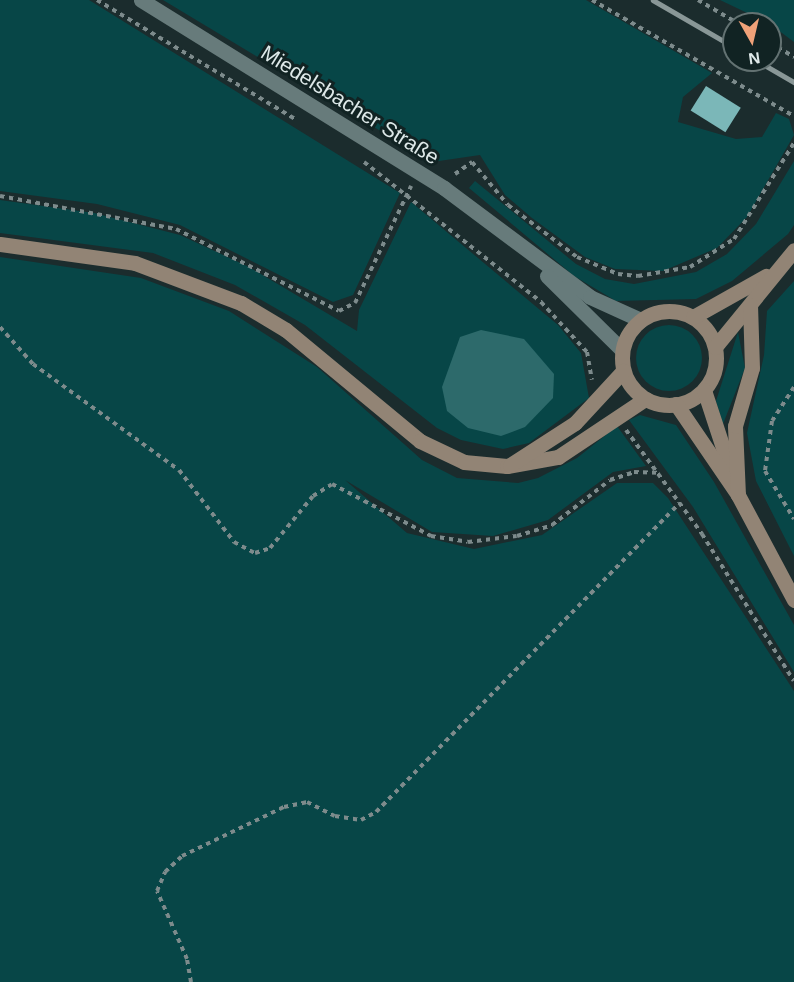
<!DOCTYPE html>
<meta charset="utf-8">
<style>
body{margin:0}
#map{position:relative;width:794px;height:982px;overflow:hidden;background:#1b2c2d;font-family:Helvetica,sans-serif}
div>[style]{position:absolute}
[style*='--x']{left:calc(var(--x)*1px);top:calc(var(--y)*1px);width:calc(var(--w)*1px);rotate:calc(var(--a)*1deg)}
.green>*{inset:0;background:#074647}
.round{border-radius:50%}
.water>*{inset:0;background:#2d6a6b}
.building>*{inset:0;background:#7bb7b8;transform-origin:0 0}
.path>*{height:4px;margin-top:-2px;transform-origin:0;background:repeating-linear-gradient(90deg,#7d8b8c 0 4.5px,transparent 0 9px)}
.street>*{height:15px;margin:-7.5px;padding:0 7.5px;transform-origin:7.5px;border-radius:7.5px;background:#677b7b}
.secondary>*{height:15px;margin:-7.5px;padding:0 7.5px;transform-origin:7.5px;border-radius:7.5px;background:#928475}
.secondary>.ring{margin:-7.5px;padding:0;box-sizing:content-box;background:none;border:15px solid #928475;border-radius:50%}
.rail>*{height:4.5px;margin:-2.25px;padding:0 2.25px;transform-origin:2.25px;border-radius:2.25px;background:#899797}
span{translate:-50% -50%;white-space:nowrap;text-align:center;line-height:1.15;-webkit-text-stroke:6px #112323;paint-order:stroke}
.street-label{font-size:21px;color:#dee9e9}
.north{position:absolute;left:722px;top:12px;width:60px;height:60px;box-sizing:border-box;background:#112323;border:2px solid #637272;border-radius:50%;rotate:172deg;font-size:16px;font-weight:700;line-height:24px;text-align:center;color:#dee9e9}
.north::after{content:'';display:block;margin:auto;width:21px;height:27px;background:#f0a279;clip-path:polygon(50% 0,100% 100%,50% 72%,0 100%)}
</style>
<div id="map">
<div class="green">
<i style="clip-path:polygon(0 0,89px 0,400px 193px,353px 295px,333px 302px,180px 225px,97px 204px,0 191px)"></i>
<i style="clip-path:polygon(163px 0,586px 0,712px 73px,683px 97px,678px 122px,736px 139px,762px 137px,776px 113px,789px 119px,794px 135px,747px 217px,717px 248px,663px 271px,615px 269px,585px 257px,532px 218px,505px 195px,480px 155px,432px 162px)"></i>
<i style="clip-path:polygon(720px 0,794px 0,794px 42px,770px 24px)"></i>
<i style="clip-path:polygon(794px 161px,794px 225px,788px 234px,732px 281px,696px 299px,616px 301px,574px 276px,469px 188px,475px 181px,576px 264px,605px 279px,634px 284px,696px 272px,727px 254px,756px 224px)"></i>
<i style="clip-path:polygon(0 200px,94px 213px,180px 235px,249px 267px,357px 331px,359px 310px,411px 202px,558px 325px,581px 353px,589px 398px,529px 443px,503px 449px,461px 440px,437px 428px,305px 325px,235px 285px,153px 253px,0 233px)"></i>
<i style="clip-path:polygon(0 257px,141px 278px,229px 311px,317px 367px,422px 460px,457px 478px,518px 483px,538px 478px,577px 458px,617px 426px,646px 466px,613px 472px,548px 520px,493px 536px,432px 532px,345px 480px,407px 533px,474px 549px,542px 535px,617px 483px,653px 483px,668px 498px,794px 691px,794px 982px,0 982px)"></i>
<i style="clip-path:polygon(794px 281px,794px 556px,756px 481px,747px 433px,764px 355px,767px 311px)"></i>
<i class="round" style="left:636px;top:325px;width:66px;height:66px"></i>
<i style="clip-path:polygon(738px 332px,745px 368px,723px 424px,716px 401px)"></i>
<i style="clip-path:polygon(640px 415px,676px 425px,714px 482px,794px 625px,794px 672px,693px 507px,629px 420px)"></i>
</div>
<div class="water">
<i style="clip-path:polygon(481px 330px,524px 339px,554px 374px,553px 398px,525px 427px,501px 436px,468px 428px,447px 411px,442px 387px,460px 337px)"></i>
</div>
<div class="building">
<i style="left:706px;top:86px;width:41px;height:29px;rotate:32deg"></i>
</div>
<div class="path">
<i style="--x:97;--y:0;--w:233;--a:31"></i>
<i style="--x:592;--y:0;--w:233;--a:29.9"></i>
<i style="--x:698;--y:0;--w:48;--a:30.3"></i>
<i style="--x:770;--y:43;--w:28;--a:30"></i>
<i style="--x:364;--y:162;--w:226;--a:38.3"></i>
<i style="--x:541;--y:302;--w:68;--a:47.4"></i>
<i style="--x:587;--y:352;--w:28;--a:80"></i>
<i style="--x:455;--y:174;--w:21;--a:-35"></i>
<i style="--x:472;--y:162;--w:56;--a:50.1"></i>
<i style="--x:508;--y:205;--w:86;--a:37"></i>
<i style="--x:577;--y:257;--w:44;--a:22.5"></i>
<i style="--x:618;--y:274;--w:20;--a:6"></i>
<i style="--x:638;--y:276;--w:53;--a:-9.8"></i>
<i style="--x:690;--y:267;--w:52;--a:-32.5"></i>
<i style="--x:734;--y:239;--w:113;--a:-58"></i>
<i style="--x:0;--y:196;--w:179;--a:10.6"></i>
<i style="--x:176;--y:229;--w:182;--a:26.7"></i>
<i style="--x:339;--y:311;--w:18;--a:-27"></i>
<i style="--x:355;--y:303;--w:130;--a:-64.4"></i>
<i style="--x:0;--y:327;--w:50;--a:48.3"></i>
<i style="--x:33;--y:364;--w:180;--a:36"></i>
<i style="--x:179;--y:470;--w:91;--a:52.6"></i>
<i style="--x:234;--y:542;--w:24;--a:28"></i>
<i style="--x:255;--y:553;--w:16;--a:-18"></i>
<i style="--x:270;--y:548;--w:67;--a:-50.4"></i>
<i style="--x:313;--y:496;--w:22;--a:-32"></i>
<i style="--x:332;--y:484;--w:112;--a:27.7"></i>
<i style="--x:431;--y:536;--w:37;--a:9"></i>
<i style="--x:468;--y:542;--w:49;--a:-7"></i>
<i style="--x:517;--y:536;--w:37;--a:-17"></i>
<i style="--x:552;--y:525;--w:73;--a:-37.8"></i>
<i style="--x:610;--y:480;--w:25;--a:-18"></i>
<i style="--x:634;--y:472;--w:24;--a:2"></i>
<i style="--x:794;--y:387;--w:40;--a:122.9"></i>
<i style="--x:772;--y:421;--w:50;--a:98"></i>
<i style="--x:765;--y:471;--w:56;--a:58.9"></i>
<i style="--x:626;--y:430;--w:129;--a:53.8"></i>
<i style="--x:702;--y:534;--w:173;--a:58"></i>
<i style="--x:191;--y:982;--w:23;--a:-100"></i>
<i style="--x:187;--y:959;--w:74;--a:-113.8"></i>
<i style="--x:157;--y:891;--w:21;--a:-67"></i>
<i style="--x:165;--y:872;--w:23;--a:-43"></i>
<i style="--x:182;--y:856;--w:113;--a:-25.7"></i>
<i style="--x:284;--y:807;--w:24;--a:-12"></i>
<i style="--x:307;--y:802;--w:31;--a:27"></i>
<i style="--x:335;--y:816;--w:26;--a:9"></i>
<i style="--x:361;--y:820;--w:17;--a:-28"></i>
<i style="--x:376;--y:812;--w:433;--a:-45.5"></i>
</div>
<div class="street">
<i style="--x:141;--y:0;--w:357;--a:31.8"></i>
<i style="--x:444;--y:188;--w:182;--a:36.7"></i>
<i style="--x:590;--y:297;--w:56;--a:24.3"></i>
<i style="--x:547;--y:276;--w:105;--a:44.6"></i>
</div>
<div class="secondary">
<i style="--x:0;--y:244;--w:136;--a:8"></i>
<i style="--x:135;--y:263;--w:113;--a:20.7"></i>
<i style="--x:241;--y:303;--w:52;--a:31"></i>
<i style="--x:286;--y:330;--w:174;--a:39.6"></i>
<i style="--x:420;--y:441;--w:49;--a:25.5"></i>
<i style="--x:464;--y:462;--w:43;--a:5.3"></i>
<i style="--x:507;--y:466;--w:52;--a:-10"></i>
<i style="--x:558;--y:457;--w:105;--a:-33.7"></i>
<i class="ring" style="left:622px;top:311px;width:79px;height:79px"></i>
<i style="--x:693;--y:317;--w:84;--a:-29.3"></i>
<i style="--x:715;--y:347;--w:125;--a:-50.8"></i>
<i style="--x:704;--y:390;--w:89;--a:71.8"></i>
<i style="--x:676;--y:404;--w:110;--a:55.7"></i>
<i style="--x:738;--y:495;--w:119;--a:61.9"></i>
<i style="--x:510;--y:465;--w:77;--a:-32.9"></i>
<i style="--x:575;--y:423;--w:71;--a:-47.3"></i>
<i style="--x:738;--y:495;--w:69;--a:-92.5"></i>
<i style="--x:735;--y:426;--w:60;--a:-73.7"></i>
<i style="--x:752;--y:368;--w:63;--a:-91.8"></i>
</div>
<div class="rail">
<i style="--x:653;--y:0;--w:94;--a:30.1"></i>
<i style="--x:756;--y:60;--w:44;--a:30.1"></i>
</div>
<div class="street-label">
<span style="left:350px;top:105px;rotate:32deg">Miedelsbacher Straße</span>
</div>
<div class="north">N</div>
</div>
